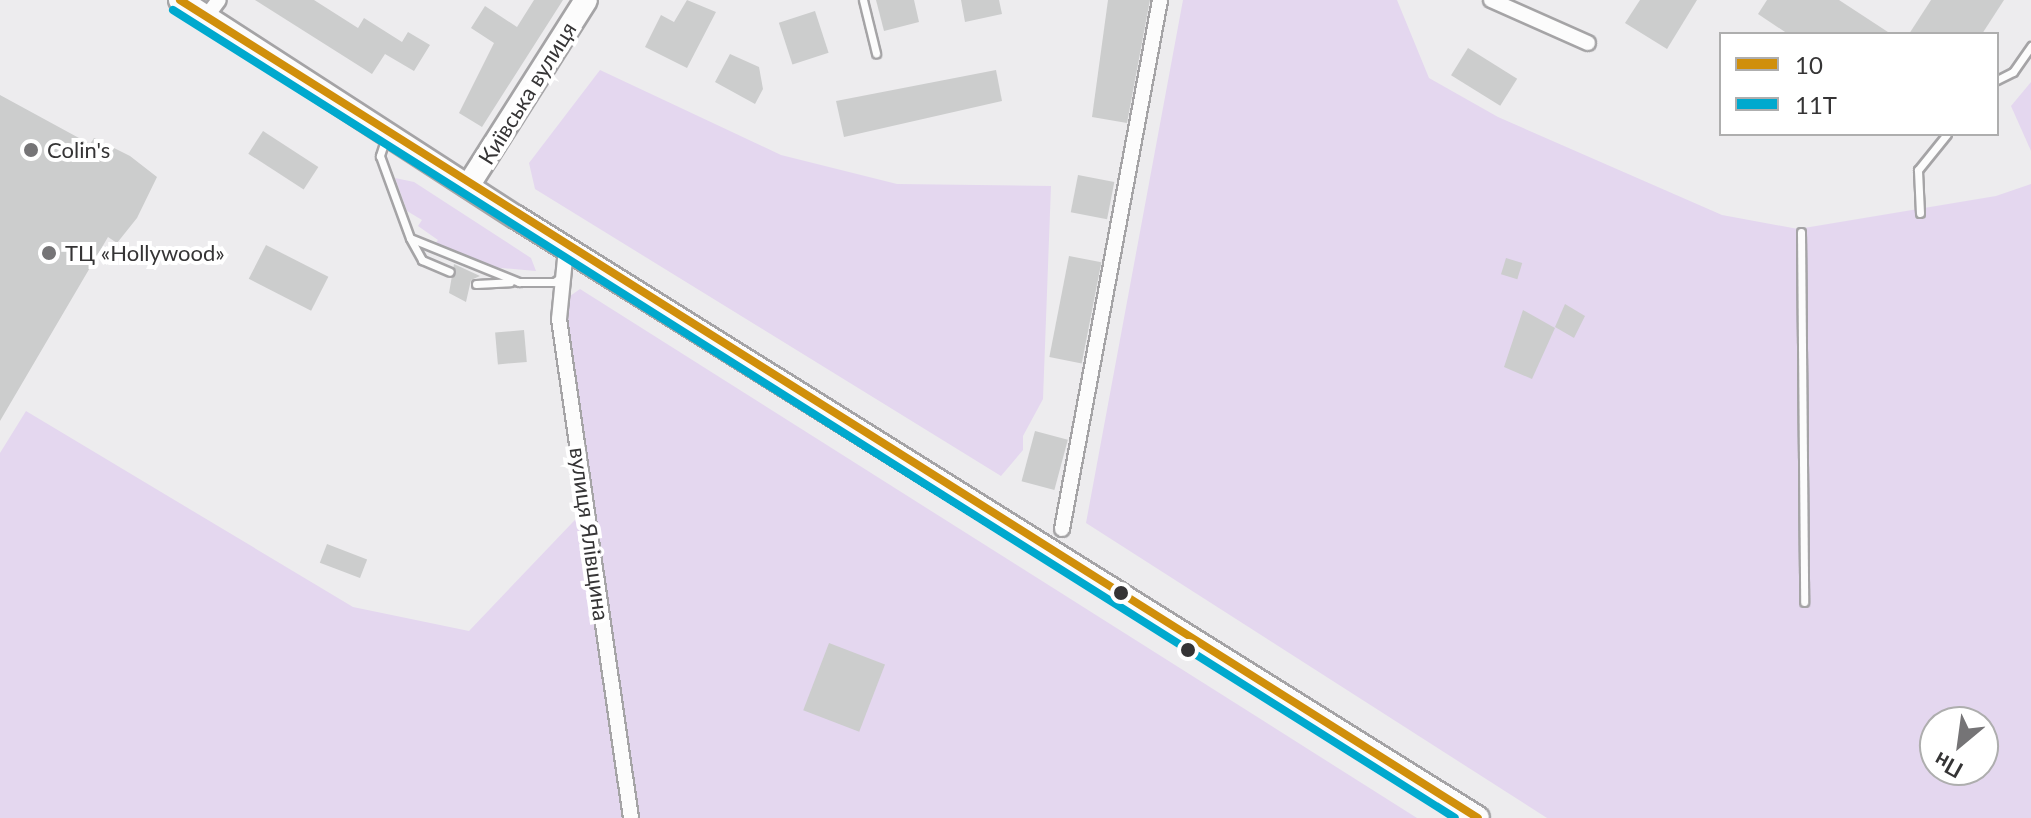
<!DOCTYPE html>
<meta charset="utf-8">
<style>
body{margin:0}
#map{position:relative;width:2031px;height:818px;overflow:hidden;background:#edecee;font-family:Lato,sans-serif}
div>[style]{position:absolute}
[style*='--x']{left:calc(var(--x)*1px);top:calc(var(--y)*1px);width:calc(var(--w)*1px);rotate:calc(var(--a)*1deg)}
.green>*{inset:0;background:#e4d7ef}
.building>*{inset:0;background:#cccdcd;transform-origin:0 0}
.roads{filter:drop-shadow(2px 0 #a5a4a6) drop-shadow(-2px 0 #a5a4a6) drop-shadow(0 2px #a5a4a6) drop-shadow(0 -2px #a5a4a6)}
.lane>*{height:7px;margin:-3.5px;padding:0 3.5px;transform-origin:3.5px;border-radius:3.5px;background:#fcfcfc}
.street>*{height:14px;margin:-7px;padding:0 7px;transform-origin:7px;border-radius:7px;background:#fcfcfc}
.secondary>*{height:22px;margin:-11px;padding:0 11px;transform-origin:11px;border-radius:11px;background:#fcfcfc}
.bus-1>*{height:8px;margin:-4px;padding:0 4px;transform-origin:4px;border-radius:4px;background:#d08f0b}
.bus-2>*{height:8px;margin:-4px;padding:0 4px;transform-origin:4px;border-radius:4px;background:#00a9ce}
.dots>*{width:22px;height:22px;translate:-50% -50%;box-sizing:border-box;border:4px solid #fff;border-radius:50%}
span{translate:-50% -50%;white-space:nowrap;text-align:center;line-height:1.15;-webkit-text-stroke:8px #fff;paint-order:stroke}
.street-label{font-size:22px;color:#353435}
.poi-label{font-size:22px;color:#353435}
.left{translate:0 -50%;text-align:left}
.legend{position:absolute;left:1719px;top:32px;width:280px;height:104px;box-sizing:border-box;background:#fff;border:2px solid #aeaeae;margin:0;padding:10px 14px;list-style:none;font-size:24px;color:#353435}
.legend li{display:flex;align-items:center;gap:16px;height:40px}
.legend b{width:40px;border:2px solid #aeaeae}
.north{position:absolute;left:1919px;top:706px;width:80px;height:80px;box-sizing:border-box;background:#fff;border:2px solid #aeaeae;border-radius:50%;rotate:209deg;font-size:22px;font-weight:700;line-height:32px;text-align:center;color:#353435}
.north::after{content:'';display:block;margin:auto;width:28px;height:36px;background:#757476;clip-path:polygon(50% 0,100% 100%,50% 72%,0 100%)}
</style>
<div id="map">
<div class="green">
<i style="clip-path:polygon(evenodd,1183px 0,1397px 0,1429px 78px,1498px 117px,1722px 215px,1798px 229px,1996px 196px,2031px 184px,2031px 818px,1547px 818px,1086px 523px,1183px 0,1935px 722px,1983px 722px,1983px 770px,1935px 770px,1935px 722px)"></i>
<i style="clip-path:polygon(600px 70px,781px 155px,897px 184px,1051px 186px,1043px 399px,1023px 436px,1023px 450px,1001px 476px,535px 189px,529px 163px)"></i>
<i style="clip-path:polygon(2031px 82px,2031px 151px,2011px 106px)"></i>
<i style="clip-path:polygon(395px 178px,414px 182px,531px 258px,536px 271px,489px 267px,435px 244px,438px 240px,418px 226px,422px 220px,407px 211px)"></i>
<i style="clip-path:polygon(580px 289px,1417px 818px,0 818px,0 453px,26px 411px,353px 607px,469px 631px,593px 501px,563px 301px)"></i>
</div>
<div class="building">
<i style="clip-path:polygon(255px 0,314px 0,358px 28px,364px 18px,402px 42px,408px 32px,430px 45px,414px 71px,385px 54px,372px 74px)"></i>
<i style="clip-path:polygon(534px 0,563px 0,482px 127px,459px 113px,494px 43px,471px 28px,485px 6px,517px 27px)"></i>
<i style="clip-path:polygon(687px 0,716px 12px,687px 68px,645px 47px,661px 15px,674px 22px)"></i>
<i style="clip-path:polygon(876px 0,914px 0,919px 22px,884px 31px)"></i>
<i style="clip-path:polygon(961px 0,999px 0,1002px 14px,965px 22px)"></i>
<i style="clip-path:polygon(1108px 0,1150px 0,1127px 123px,1092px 117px)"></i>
<i style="clip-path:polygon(1640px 0,1697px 0,1667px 49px,1625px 23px)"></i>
<i style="clip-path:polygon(1767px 0,1839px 0,1891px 34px,1788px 34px,1758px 14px)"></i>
<i style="clip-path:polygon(1931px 0,2004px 0,1982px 34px,1909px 34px)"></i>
<i style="left:815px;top:11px;width:44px;height:38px;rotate:72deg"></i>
<i style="left:1468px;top:48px;width:58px;height:32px;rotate:32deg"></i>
<i style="clip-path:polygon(730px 54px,759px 67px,763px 89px,755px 104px,715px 82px)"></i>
<i style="clip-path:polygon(996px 70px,1002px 101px,844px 137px,836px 101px)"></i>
<i style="clip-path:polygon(0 95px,90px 144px,94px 138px,130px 156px,157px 177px,137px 218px,117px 243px,108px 237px,0 421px)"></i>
<i style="left:263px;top:131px;width:66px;height:27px;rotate:33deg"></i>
<i style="left:1078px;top:175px;width:37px;height:38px;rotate:11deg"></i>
<i style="left:266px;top:245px;width:70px;height:38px;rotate:27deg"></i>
<i style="left:1069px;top:256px;width:33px;height:103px;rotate:11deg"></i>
<i style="left:1506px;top:258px;width:17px;height:17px;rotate:17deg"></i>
<i style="clip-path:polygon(454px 264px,480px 276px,471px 280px,466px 302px,449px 293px)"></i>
<i style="clip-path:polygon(1565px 304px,1585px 316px,1574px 338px,1555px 327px)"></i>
<i style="clip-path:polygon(1523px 310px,1555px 328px,1532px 379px,1504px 367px)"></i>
<i style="left:524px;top:330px;width:32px;height:29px;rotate:85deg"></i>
<i style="left:1035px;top:431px;width:34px;height:52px;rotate:15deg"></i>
<i style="left:327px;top:544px;width:43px;height:20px;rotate:21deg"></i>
<i style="left:829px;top:643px;width:60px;height:72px;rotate:21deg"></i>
</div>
<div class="roads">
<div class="lane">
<i style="--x:863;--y:0;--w:55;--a:76.2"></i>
<i style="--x:1997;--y:80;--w:18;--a:-27"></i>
<i style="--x:2013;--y:72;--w:32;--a:-55"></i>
<i style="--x:386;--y:137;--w:20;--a:108"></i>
<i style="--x:380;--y:156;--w:87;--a:69.9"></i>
<i style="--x:410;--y:238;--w:118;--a:22"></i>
<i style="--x:519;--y:282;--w:35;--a:0"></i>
<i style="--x:554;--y:282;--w:12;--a:-35"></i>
<i style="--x:1920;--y:213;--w:43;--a:-92.7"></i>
<i style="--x:1918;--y:170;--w:46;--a:-51.1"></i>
<i style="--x:1801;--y:232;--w:370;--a:89.5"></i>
<i style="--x:411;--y:240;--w:23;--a:61"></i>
<i style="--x:422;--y:260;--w:30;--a:23"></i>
<i style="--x:476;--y:284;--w:34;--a:-3"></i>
</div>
<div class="street">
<i style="--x:1491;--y:0;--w:106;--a:23.9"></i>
<i style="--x:206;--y:17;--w:21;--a:-53"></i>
<i style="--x:566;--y:249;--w:70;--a:95.7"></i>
<i style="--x:559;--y:319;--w:504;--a:81.79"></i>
<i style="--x:1062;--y:529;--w:538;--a:-79.5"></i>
</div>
<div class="secondary">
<i style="--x:180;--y:0;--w:400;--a:32.9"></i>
<i style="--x:516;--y:217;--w:1134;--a:31.99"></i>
<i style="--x:468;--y:186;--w:220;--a:-57.6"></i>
</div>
</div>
<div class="bus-1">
<i style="--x:180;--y:0;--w:1534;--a:32.22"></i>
</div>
<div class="bus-2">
<i style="--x:173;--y:10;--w:1515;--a:32.22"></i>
</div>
<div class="dots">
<i style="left:31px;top:150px;background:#757476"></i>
<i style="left:49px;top:253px;background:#757476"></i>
<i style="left:1121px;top:593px;background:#353435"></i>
<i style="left:1188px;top:650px;background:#353435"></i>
</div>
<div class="street-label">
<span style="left:527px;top:93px;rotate:-58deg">Київська вулиця</span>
<span style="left:590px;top:534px;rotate:82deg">вулиця Ялівщина</span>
</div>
<div class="poi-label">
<span class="left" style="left:47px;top:150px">Colin's</span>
<span class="left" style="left:65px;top:253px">ТЦ «Hollywood»</span>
</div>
<ul class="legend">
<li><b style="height:10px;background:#d08f0b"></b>10</li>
<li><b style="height:10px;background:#00a9ce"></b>11Т</li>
</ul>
<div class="north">Пн</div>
</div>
